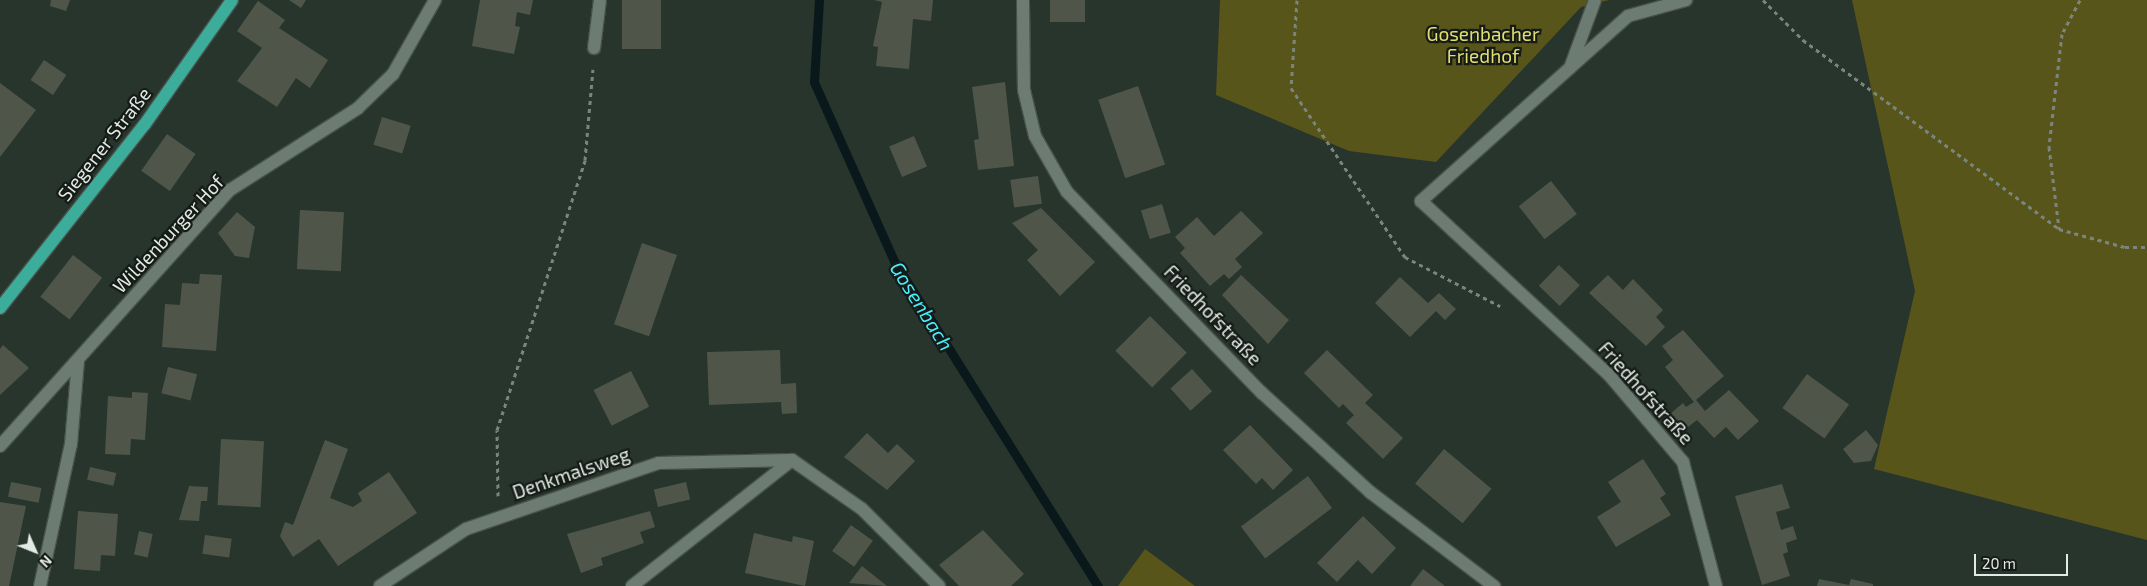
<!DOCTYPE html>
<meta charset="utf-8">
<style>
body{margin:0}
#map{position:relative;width:2147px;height:586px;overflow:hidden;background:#28352c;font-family:"Exo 2",sans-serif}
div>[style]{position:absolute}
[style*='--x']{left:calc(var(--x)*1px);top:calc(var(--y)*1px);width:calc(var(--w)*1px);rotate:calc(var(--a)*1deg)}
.green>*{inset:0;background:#58551a}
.stream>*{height:9px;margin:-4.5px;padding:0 4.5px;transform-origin:4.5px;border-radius:4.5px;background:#09181a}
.building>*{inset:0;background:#4f5649;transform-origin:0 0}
.path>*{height:3px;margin-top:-1.5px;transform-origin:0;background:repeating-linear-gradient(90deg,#7a857e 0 4px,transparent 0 8px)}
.roads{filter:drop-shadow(1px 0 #47524b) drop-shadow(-1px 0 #47524b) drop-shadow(0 1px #47524b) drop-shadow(0 -1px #47524b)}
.minor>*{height:12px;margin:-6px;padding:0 6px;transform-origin:6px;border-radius:6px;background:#6d7c72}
.major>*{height:12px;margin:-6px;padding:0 6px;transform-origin:6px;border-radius:6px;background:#3cac9b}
span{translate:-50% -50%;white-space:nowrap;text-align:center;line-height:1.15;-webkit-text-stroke:4.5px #151b17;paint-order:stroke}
.park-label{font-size:19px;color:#e3de70}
.street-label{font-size:19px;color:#e2eae5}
.water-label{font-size:20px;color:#4aecff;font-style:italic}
.north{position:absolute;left:10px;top:526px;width:50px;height:50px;-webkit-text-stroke:4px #151b17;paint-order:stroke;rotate:134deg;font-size:14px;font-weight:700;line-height:20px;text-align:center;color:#e2eae5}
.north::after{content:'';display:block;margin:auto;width:18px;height:22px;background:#e2eae5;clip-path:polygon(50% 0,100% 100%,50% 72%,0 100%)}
.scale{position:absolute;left:1974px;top:554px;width:94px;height:22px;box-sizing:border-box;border:2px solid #e2eae5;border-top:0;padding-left:6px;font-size:15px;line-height:18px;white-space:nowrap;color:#e2eae5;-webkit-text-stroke:4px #151b17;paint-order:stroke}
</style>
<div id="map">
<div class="green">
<i style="clip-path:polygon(1220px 0,1609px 0,1581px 7px,1436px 162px,1349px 151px,1216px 95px)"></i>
<i style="clip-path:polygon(1852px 0,2147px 0,2147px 540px,1874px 469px,1915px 291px)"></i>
<i style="clip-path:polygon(1145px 549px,1195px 586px,1118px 586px)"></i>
</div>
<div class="stream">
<i style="--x:819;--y:0;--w:82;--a:93.5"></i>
<i style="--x:814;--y:82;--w:196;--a:65.9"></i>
<i style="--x:894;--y:261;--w:384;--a:57.9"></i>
</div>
<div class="building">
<i style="clip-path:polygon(51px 0,70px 0,66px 11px,50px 6px)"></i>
<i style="clip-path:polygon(289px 0,306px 0,301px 8px)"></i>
<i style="clip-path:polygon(480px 0,533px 0,530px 15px,517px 12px,515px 26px,520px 27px,514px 54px,472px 46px)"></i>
<i style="left:622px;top:0;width:39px;height:49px"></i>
<i style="clip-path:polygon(874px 0,933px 0,931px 21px,913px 19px,909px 69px,876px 66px,878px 47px,873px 46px,882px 2px)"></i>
<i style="left:1050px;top:0;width:35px;height:22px"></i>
<i style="clip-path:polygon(258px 1px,285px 20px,279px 28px,328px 60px,310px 88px,296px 78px,277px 107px,237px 81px,262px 48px,237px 31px)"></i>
<i style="left:44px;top:60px;width:27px;height:24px;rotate:34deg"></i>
<i style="clip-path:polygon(1005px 82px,1014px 166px,978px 170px,974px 140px,979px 139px,972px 87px)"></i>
<i style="clip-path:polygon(0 83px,36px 110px,0 157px)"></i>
<i style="left:1138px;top:86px;width:83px;height:42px;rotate:71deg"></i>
<i style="left:382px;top:117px;width:30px;height:29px;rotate:17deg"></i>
<i style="left:167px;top:134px;width:35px;height:45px;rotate:35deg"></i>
<i style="left:914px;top:136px;width:33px;height:27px;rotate:67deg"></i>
<i style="left:1038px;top:176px;width:28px;height:28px;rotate:82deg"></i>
<i style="left:1551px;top:181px;width:42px;height:41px;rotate:52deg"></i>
<i style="left:1162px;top:204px;width:30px;height:22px;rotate:73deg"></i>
<i style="clip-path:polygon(1041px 208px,1095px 262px,1060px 296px,1027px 260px,1038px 250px,1012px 223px)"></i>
<i style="left:300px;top:210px;width:44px;height:59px;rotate:3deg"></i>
<i style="clip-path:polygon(1241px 211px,1263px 233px,1235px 259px,1242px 267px,1229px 279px,1224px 274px,1210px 286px,1180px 253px,1185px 248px,1175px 237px,1197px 217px,1214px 236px)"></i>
<i style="clip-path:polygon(237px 212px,255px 227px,249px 258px,235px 256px,218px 233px)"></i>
<i style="left:642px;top:243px;width:37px;height:86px;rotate:19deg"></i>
<i style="left:73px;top:255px;width:37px;height:53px;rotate:38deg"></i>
<i style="left:1559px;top:265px;width:29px;height:29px;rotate:44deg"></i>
<i style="clip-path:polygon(200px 274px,222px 275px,216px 351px,162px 347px,165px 304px,180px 305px,182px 283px,199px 284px)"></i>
<i style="clip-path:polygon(1241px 275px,1289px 320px,1268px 344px,1222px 295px)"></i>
<i style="clip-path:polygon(1608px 275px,1623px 290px,1633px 279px,1663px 310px,1656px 317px,1665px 327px,1646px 346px,1589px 293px)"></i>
<i style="clip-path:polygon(1400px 277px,1428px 303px,1439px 293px,1456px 309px,1445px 320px,1436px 311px,1410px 337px,1375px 303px)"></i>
<i style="left:1150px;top:316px;width:52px;height:49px;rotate:45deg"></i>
<i style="clip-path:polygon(1683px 330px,1724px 376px,1696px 400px,1705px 411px,1729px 390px,1759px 421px,1738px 440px,1726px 427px,1714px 438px,1697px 420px,1683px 431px,1670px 414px,1683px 403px,1686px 407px,1694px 402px,1665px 367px,1673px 360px,1662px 346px)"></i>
<i style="clip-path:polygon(3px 345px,29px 368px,0 395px,0 349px)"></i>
<i style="clip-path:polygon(780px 350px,781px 384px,796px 383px,797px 413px,782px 414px,781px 402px,709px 405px,707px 352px)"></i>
<i style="clip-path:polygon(1327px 350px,1373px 395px,1365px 403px,1403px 438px,1383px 459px,1346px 423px,1354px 415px,1343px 404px,1339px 408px,1304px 373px)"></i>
<i style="left:168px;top:367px;width:30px;height:27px;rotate:14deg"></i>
<i style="left:1192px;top:369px;width:30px;height:29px;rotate:48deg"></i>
<i style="left:631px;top:371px;width:40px;height:42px;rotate:63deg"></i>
<i style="left:1807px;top:374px;width:52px;height:42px;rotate:36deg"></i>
<i style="clip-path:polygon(132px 392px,148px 393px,145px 440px,131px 439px,130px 455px,105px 454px,108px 396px,132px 398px)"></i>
<i style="clip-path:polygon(1250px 425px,1293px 470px,1273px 490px,1262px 478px,1256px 484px,1223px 450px)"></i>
<i style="clip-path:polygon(1866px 430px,1878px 445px,1871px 461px,1854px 463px,1843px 449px)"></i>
<i style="clip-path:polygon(867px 433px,888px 453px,897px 444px,915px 461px,887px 490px,844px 457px)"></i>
<i style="left:221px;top:439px;width:43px;height:66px;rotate:3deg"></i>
<i style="clip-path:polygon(325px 440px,348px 449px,330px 498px,353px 507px,362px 501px,358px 493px,389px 472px,417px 513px,338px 566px,319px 539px,293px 557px,280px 536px,285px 522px,293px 525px)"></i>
<i style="left:1444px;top:449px;width:62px;height:45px;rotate:40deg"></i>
<i style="clip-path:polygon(1643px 459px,1666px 494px,1660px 498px,1671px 515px,1616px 547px,1597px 517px,1621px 502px,1608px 482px)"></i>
<i style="left:90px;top:467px;width:27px;height:13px;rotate:13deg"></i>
<i style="left:1308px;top:476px;width:40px;height:84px;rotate:53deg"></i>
<i style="left:11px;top:482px;width:31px;height:15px;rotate:11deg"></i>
<i style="left:686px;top:482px;width:18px;height:33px;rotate:77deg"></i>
<i style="clip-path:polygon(1782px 484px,1790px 508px,1776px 512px,1781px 530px,1793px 526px,1797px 539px,1786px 543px,1788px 552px,1783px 554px,1790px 576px,1762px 585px,1735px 496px)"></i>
<i style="clip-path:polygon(189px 486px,208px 487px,207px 501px,201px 501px,199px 521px,179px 520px)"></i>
<i style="clip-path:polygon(0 502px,26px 506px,9px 586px,0 586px)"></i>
<i style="clip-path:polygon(78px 511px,118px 514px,115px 556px,101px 555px,100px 571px,74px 569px)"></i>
<i style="clip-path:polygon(650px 511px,655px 527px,640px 532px,644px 543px,601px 558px,603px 565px,581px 573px,567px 534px)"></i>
<i style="clip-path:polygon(1363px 516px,1396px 548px,1372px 574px,1358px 560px,1337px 582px,1317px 563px)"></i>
<i style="left:851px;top:525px;width:27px;height:32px;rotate:36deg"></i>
<i style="clip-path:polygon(983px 530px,1024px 574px,1011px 586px,959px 586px,939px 565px)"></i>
<i style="left:139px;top:531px;width:14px;height:24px;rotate:12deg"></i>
<i style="clip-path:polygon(754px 533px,792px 542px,793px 536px,814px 541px,805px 586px,745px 573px)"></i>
<i style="left:205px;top:535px;width:27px;height:19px;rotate:8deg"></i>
<i style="clip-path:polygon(862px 566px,887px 586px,849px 583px)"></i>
<i style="clip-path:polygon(1423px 569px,1445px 586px,1410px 586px)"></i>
<i style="clip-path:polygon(1819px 579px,1849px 585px,1851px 579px,1873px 584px,1873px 586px,1817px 586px)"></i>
</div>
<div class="path">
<i style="--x:1297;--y:0;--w:88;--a:93.9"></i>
<i style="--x:1291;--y:88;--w:204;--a:56"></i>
<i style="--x:1405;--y:257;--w:107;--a:27.3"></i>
<i style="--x:1763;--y:0;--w:57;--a:45"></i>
<i style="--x:1803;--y:40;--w:318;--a:36.4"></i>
<i style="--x:2080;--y:0;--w:38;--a:118"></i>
<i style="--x:2062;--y:34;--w:114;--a:96.6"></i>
<i style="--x:2049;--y:147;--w:83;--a:83"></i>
<i style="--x:2059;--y:229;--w:68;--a:15.3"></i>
<i style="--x:2125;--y:247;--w:22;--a:0"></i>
<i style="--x:498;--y:496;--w:66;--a:-90.9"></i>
<i style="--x:497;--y:430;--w:284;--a:-71.9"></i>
<i style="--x:585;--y:160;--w:91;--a:-85"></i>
</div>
<div class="roads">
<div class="minor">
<i style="--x:1023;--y:0;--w:90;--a:89.4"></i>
<i style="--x:1024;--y:90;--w:47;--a:76.6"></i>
<i style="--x:1035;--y:136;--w:64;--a:60.3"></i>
<i style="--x:1067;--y:192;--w:280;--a:45.9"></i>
<i style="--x:1262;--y:393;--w:147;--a:42.5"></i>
<i style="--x:1370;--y:492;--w:156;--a:37.2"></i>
<i style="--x:1686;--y:0;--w:60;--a:164.6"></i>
<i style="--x:1628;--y:16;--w:278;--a:138.2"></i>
<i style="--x:1421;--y:201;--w:256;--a:42.8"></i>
<i style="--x:1609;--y:375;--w:114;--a:49.6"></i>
<i style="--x:1683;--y:462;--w:128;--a:75.1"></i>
<i style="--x:594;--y:48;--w:48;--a:-82.9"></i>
<i style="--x:1570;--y:68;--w:72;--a:-69.8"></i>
<i style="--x:0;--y:446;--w:344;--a:-48.1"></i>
<i style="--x:230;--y:190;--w:152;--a:-32.6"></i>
<i style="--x:358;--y:108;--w:49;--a:-44.2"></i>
<i style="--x:393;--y:74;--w:85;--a:-60.4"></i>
<i style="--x:40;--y:586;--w:145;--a:-77.7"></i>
<i style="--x:71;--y:444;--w:84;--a:-85.2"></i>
<i style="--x:380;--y:586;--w:103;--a:-33.5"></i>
<i style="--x:466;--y:529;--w:204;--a:-18.9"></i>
<i style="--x:659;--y:463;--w:133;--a:-1.3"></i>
<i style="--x:792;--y:460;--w:85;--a:35"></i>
<i style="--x:862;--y:509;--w:109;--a:45"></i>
<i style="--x:632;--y:586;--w:204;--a:-38.2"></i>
</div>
<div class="major">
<i style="--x:0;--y:308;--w:234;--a:-51.8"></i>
<i style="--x:145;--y:124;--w:151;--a:-54.9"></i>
</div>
</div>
<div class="park-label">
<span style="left:1483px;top:45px">Gosenbacher<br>Friedhof</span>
</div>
<div class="street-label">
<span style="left:104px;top:144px;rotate:-52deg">Siegener Straße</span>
<span style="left:168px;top:234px;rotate:-47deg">Wildenburger Hof</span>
<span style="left:1213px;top:315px;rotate:46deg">Friedhofstraße</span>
<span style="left:1646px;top:393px;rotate:48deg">Friedhofstraße</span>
<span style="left:571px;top:473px;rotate:-19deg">Denkmalsweg</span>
</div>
<div class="water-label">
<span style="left:922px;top:306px;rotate:58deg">Gosenbach</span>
</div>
<div class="north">N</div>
<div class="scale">20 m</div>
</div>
